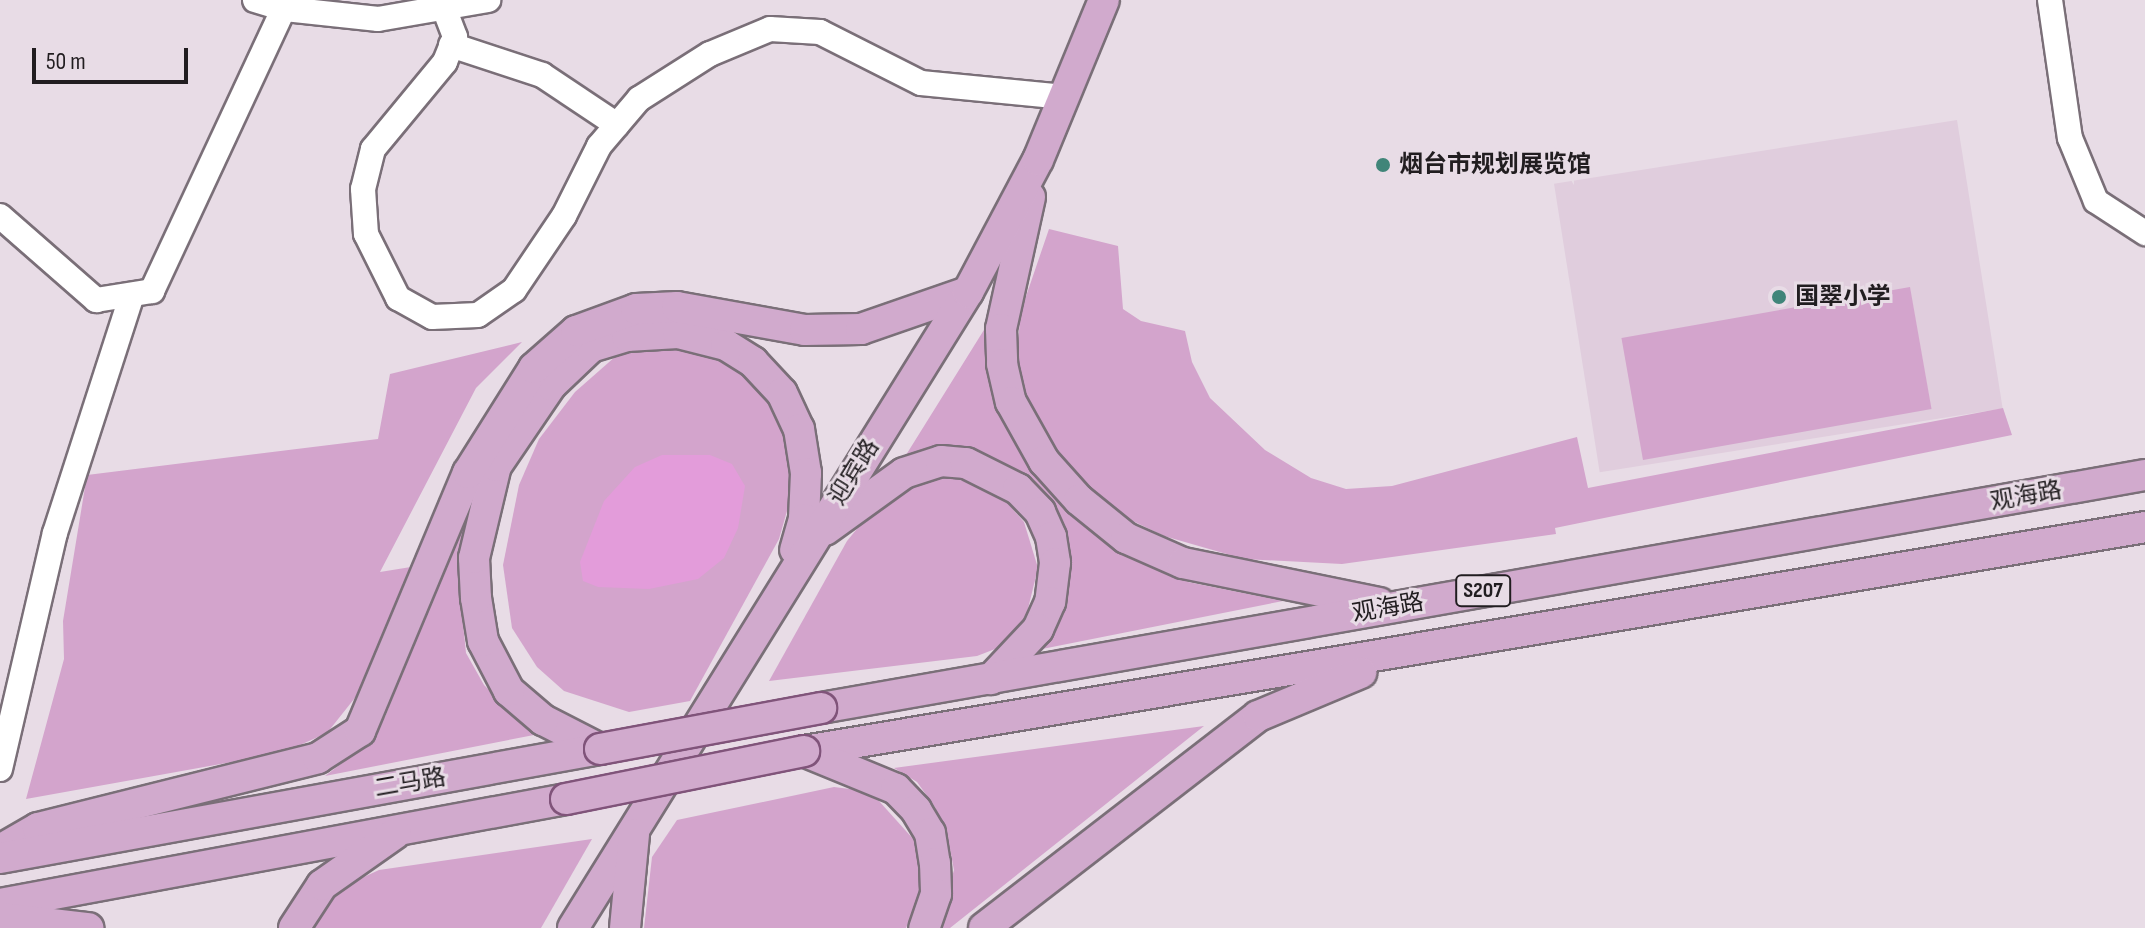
<!DOCTYPE html>
<meta charset="utf-8">
<style>
body{margin:0}
#map{position:relative;width:2145px;height:928px;overflow:hidden;background:#e8dce6;font-family:"Sofia Sans Condensed","Noto Sans SC",sans-serif}
div>[style]{position:absolute}
[style*='--x']{left:calc(var(--x)*1px);top:calc(var(--y)*1px);width:calc(var(--w)*1px);rotate:calc(var(--a)*1deg)}
.built>*{inset:0;background:#e0cddd;transform-origin:0 0}
.green>*{inset:0;background:#d3a4cc;transform-origin:0 0}
.water>*{inset:0;background:#e39cda}
.roads{filter:drop-shadow(2px 0 #7a6f78) drop-shadow(-2px 0 #7a6f78) drop-shadow(0 2px #7a6f78) drop-shadow(0 -2px #7a6f78)}
.minor>*{height:24px;margin:-12px;padding:0 12px;transform-origin:12px;border-radius:12px;background:#fff}
.major>*{height:30px;margin:-15px;padding:0 15px;transform-origin:15px;border-radius:15px;background:#d1aacd}
.bridges{filter:drop-shadow(2px 0 #80547a) drop-shadow(-2px 0 #80547a) drop-shadow(0 2px #80547a) drop-shadow(0 -2px #80547a)}
.major-bridge>*{height:30px;margin:-15px;padding:0 15px;transform-origin:15px;border-radius:15px;background:#d1aacd}
.dots>*{width:22px;height:22px;translate:-50% -50%;box-sizing:border-box;border:4px solid #e8dce6;border-radius:50%}
span{translate:-50% -50%;white-space:nowrap;text-align:center;line-height:1.15;-webkit-text-stroke:6px #e8dce6;paint-order:stroke}
.shield-label span{padding:2px 6px;background:#e8dce6;border:2px solid;border-radius:6px;-webkit-text-stroke-width:0}
.shield-label{font-size:22px;color:#211d20;font-weight:700}
.poi-label{font-size:24px;color:#211d20;font-weight:700}
.left{translate:0 -50%;text-align:left}
.street-label{font-size:24px;color:#211d20}
.scale{position:absolute;left:32px;top:48px;width:156px;height:36px;box-sizing:border-box;border:4px solid #211d20;border-top:0;padding-left:10px;font-size:24px;line-height:28px;white-space:nowrap;color:#211d20;-webkit-text-stroke:6px #e8dce6;paint-order:stroke}
</style>
<div id="map">
<div class="built">
<i style="left:1957px;top:120px;width:292px;height:408px;rotate:81deg"></i>
</div>
<div class="green">
<i style="clip-path:polygon(1049px 229px,1118px 246px,1123px 309px,1141px 321px,1185px 331px,1192px 362px,1210px 398px,1265px 450px,1311px 478px,1346px 489px,1392px 486px,1577px 437px,1588px 488px,2003px 408px,2012px 435px,1555px 528px,1556px 534px,1342px 564px,1244px 559px,1164px 536px,1114px 512px,1072px 473px,1031px 408px,1016px 361px,1021px 311px)"></i>
<i style="left:1910px;top:287px;width:124px;height:293px;rotate:80deg"></i>
<i style="clip-path:polygon(997px 309px,1002px 396px,1136px 555px,1188px 582px,1283px 601px,1037px 650px,1053px 625px,1032px 486px,1012px 469px,987px 459px,901px 463px)"></i>
<i style="clip-path:polygon(522px 342px,476px 388px,380px 572px,417px 566px,362px 689px,327px 733px,282px 753px,26px 799px,64px 659px,63px 621px,87px 475px,378px 439px,390px 374px)"></i>
<i style="clip-path:polygon(660px 343px,705px 349px,736px 364px,763px 386px,790px 448px,791px 497px,779px 539px,690px 701px,629px 712px,564px 691px,537px 667px,512px 628px,503px 565px,519px 485px,539px 439px,575px 392px,616px 356px)"></i>
<i style="clip-path:polygon(932px 474px,978px 484px,1003px 498px,1024px 522px,1038px 568px,1024px 625px,1008px 644px,977px 656px,769px 681px,847px 541px,875px 507px)"></i>
<i style="clip-path:polygon(468px 500px,459px 583px,466px 653px,484px 685px,534px 735px,325px 776px,350px 757px,385px 717px)"></i>
<i style="clip-path:polygon(1204px 726px,950px 928px,937px 928px,954px 870px,948px 839px,935px 807px,917px 782px,894px 768px)"></i>
<i style="clip-path:polygon(834px 787px,858px 790px,879px 801px,915px 841px,922px 876px,919px 898px,906px 928px,644px 928px,652px 857px,677px 820px)"></i>
<i style="clip-path:polygon(592px 839px,541px 928px,308px 928px,338px 889px,379px 870px)"></i>
</div>
<div class="water">
<i style="clip-path:polygon(662px 455px,710px 455px,732px 464px,745px 486px,738px 528px,724px 558px,698px 579px,649px 589px,598px 587px,583px 581px,580px 562px,604px 501px,635px 467px)"></i>
</div>
<div class="roads">
<div class="minor">
<i style="--x:255;--y:0;--w:31;--a:17"></i>
<i style="--x:285;--y:9;--w:94;--a:6.1"></i>
<i style="--x:378;--y:19;--w:112;--a:-9.8"></i>
<i style="--x:2050;--y:0;--w:139;--a:81.8"></i>
<i style="--x:2070;--y:138;--w:68;--a:67.6"></i>
<i style="--x:2096;--y:201;--w:59;--a:33.1"></i>
<i style="--x:444;--y:8;--w:31;--a:69"></i>
<i style="--x:455;--y:37;--w:27;--a:112"></i>
<i style="--x:445;--y:62;--w:113;--a:129.6"></i>
<i style="--x:373;--y:149;--w:41;--a:104"></i>
<i style="--x:363;--y:189;--w:45;--a:86.2"></i>
<i style="--x:366;--y:234;--w:72;--a:63.4"></i>
<i style="--x:398;--y:298;--w:39;--a:29"></i>
<i style="--x:432;--y:317;--w:46;--a:-2.5"></i>
<i style="--x:478;--y:315;--w:44;--a:-34.8"></i>
<i style="--x:514;--y:290;--w:89;--a:-56"></i>
<i style="--x:564;--y:216;--w:78;--a:-63.4"></i>
<i style="--x:599;--y:146;--w:62;--a:-49.6"></i>
<i style="--x:639;--y:99;--w:84;--a:-32.4"></i>
<i style="--x:710;--y:54;--w:65;--a:-22.6"></i>
<i style="--x:770;--y:29;--w:50;--a:3.4"></i>
<i style="--x:820;--y:32;--w:113;--a:26.8"></i>
<i style="--x:921;--y:83;--w:144;--a:5.6"></i>
<i style="--x:451;--y:45;--w:96;--a:18.2"></i>
<i style="--x:542;--y:75;--w:90;--a:33.7"></i>
<i style="--x:0;--y:216;--w:128;--a:41.2"></i>
<i style="--x:96;--y:300;--w:57;--a:-9.1"></i>
<i style="--x:152;--y:291;--w:321;--a:-65"></i>
<i style="--x:0;--y:769;--w:242;--a:-76.9"></i>
<i style="--x:55;--y:533;--w:247;--a:-72.1"></i>
</div>
<div class="major">
<i style="--x:1030;--y:197;--w:135;--a:102.4"></i>
<i style="--x:1001;--y:329;--w:35;--a:88"></i>
<i style="--x:1002;--y:364;--w:39;--a:77"></i>
<i style="--x:1011;--y:402;--w:68;--a:60.8"></i>
<i style="--x:1044;--y:461;--w:52;--a:48.1"></i>
<i style="--x:1079;--y:500;--w:60;--a:39"></i>
<i style="--x:1126;--y:538;--w:62;--a:23.7"></i>
<i style="--x:1183;--y:563;--w:200;--a:11.5"></i>
<i style="--x:825;--y:530;--w:97;--a:-35.8"></i>
<i style="--x:904;--y:473;--w:39;--a:-18"></i>
<i style="--x:941;--y:461;--w:25;--a:5"></i>
<i style="--x:966;--y:463;--w:58;--a:26.6"></i>
<i style="--x:1018;--y:489;--w:32;--a:46"></i>
<i style="--x:1040;--y:512;--w:27;--a:66"></i>
<i style="--x:1051;--y:537;--w:26;--a:81"></i>
<i style="--x:1055;--y:563;--w:39;--a:97"></i>
<i style="--x:1050;--y:602;--w:30;--a:114"></i>
<i style="--x:1038;--y:629;--w:69;--a:133.2"></i>
<i style="--x:821;--y:708;--w:1344;--a:-9.98"></i>
<i style="--x:600;--y:749;--w:64;--a:-153"></i>
<i style="--x:543;--y:720;--w:45;--a:-139.5"></i>
<i style="--x:509;--y:691;--w:56;--a:-117.5"></i>
<i style="--x:483;--y:641;--w:44;--a:-99.2"></i>
<i style="--x:476;--y:598;--w:40;--a:-92.9"></i>
<i style="--x:474;--y:558;--w:95;--a:-76.6"></i>
<i style="--x:496;--y:466;--w:98;--a:-55.8"></i>
<i style="--x:551;--y:385;--w:55;--a:-43.5"></i>
<i style="--x:591;--y:347;--w:38;--a:-17"></i>
<i style="--x:627;--y:336;--w:51;--a:-3.4"></i>
<i style="--x:678;--y:333;--w:49;--a:14"></i>
<i style="--x:726;--y:345;--w:32;--a:32"></i>
<i style="--x:753;--y:362;--w:42;--a:46.9"></i>
<i style="--x:782;--y:393;--w:40;--a:65"></i>
<i style="--x:799;--y:429;--w:45;--a:81"></i>
<i style="--x:806;--y:473;--w:46;--a:92.5"></i>
<i style="--x:804;--y:519;--w:32;--a:106"></i>
<i style="--x:804;--y:751;--w:1360;--a:-9.48"></i>
<i style="--x:806;--y:752;--w:97;--a:22.3"></i>
<i style="--x:896;--y:789;--w:29;--a:46"></i>
<i style="--x:916;--y:810;--w:27;--a:59"></i>
<i style="--x:930;--y:833;--w:30;--a:81"></i>
<i style="--x:935;--y:863;--w:31;--a:88"></i>
<i style="--x:936;--y:894;--w:36;--a:109"></i>
<i style="--x:0;--y:850;--w:44;--a:-30.1"></i>
<i style="--x:38;--y:828;--w:289;--a:-14"></i>
<i style="--x:318;--y:758;--w:50;--a:-32.7"></i>
<i style="--x:360;--y:731;--w:280;--a:-67.3"></i>
<i style="--x:468;--y:473;--w:124;--a:-57.8"></i>
<i style="--x:534;--y:368;--w:56;--a:-41.4"></i>
<i style="--x:576;--y:331;--w:64;--a:-20.1"></i>
<i style="--x:636;--y:309;--w:41;--a:-2.8"></i>
<i style="--x:677;--y:307;--w:130;--a:10.2"></i>
<i style="--x:805;--y:330;--w:56;--a:-1"></i>
<i style="--x:861;--y:329;--w:113;--a:-19.1"></i>
<i style="--x:0;--y:858;--w:610;--a:-10.3"></i>
<i style="--x:0;--y:904;--w:576;--a:-10.51"></i>
<i style="--x:0;--y:918;--w:89;--a:6.5"></i>
<i style="--x:294;--y:928;--w:51;--a:-56.9"></i>
<i style="--x:322;--y:885;--w:90;--a:-35.1"></i>
<i style="--x:573;--y:928;--w:749;--a:-58.16"></i>
<i style="--x:968;--y:292;--w:149;--a:-62.1"></i>
<i style="--x:1038;--y:160;--w:173;--a:-67.6"></i>
<i style="--x:625;--y:928;--w:94;--a:-84.5"></i>
<i style="--x:984;--y:928;--w:346;--a:-37.7"></i>
<i style="--x:1258;--y:716;--w:112;--a:-22.7"></i>
</div>
</div>
<div class="bridges">
<div class="major-bridge">
<i style="--x:600;--y:749;--w:225;--a:-10.5"></i>
<i style="--x:566;--y:799;--w:243;--a:-11.4"></i>
</div>
</div>
<div class="dots">
<i style="left:1383px;top:165px;background:#408579"></i>
<i style="left:1779px;top:297px;background:#408579"></i>
</div>
<div class="shield-label">
<span style="left:1483px;top:591px">S207</span>
</div>
<div class="poi-label">
<span class="left" style="left:1399px;top:165px">烟台市规划展览馆</span>
<span class="left" style="left:1795px;top:297px">国翠小学</span>
</div>
<div class="street-label">
<span style="left:854px;top:472px;rotate:-58deg">迎宾路</span>
<span style="left:2026px;top:496px;rotate:-10deg">观海路</span>
<span style="left:1388px;top:608px;rotate:-10deg">观海路</span>
<span style="left:410px;top:783px;rotate:-10deg">二马路</span>
</div>
<div class="scale">50 m</div>
</div>
